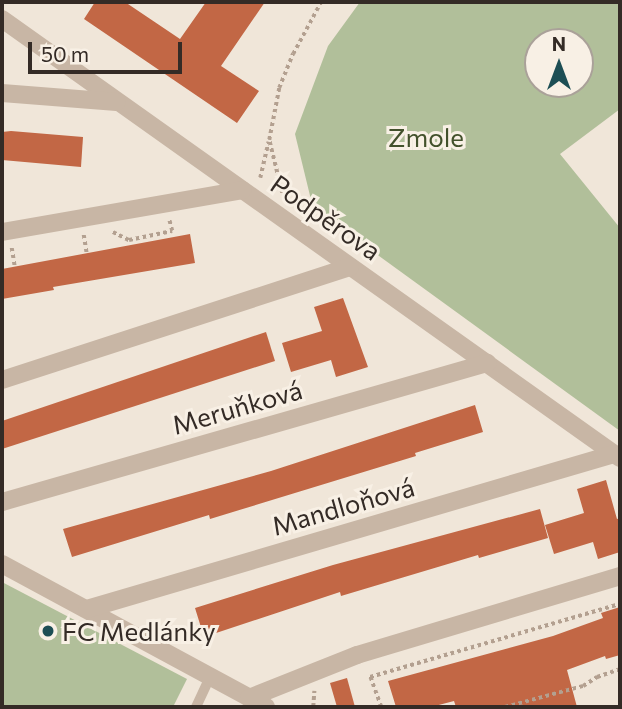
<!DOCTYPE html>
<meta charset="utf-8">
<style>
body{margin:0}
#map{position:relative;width:622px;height:709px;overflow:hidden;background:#f0e6d9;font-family:Commissioner,sans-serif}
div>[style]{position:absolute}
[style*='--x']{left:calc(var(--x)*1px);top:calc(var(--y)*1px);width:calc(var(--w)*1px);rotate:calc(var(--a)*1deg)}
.green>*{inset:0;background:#b1bf9a}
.building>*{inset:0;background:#c26745}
.path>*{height:3.5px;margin-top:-1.75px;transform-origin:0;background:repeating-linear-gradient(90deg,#b3a090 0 3.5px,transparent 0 7px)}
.service>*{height:10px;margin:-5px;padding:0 5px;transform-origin:5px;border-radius:5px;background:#c8b6a5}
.minor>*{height:18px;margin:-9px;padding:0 9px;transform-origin:9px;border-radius:9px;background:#c8b6a5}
.dots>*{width:19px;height:19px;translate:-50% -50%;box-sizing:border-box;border:4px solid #f8f0e5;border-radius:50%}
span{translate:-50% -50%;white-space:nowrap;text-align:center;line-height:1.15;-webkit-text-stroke:6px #f8f0e5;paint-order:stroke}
.park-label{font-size:26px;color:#42512b}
.street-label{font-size:26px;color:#342b26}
.poi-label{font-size:26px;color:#342b26}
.left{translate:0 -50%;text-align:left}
.frame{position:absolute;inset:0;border:4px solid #342b26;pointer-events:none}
.north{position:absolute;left:524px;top:28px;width:70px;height:70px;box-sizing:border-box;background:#f8f0e5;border:2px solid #aaa199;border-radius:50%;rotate:0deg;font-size:19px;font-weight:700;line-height:28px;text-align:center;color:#342b26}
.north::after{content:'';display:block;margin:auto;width:24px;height:32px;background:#1d4e54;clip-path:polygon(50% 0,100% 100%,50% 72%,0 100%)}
.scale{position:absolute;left:28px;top:42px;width:154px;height:32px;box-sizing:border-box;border:4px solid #342b26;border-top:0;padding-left:9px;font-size:21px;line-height:24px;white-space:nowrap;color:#342b26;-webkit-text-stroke:5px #f8f0e5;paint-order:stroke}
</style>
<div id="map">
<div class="green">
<i style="clip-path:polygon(evenodd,360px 2px,620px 3px,620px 109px,560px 154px,620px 228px,620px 431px,313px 208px,295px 134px,328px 46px,360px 2px,538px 42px,580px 42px,580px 84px,538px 84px,538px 42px)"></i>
<i style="clip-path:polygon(2px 582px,187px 679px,173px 707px,2px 707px)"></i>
</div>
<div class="building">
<i style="clip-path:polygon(95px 2px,125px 2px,180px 39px,206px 2px,265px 2px,221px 66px,259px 91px,237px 123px,84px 19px)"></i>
<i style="clip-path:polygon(11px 131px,83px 137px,81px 167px,2px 160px,2px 132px)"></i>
<i style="clip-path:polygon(190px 234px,195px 263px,53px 287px,54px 290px,2px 299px,2px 269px)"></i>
<i style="clip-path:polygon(343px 298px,368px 367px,336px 377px,331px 360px,291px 372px,282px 343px,322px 331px,314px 307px)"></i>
<i style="clip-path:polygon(266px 332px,275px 361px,2px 449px,2px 421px)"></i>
<i style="clip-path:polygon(475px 405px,483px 432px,415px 453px,416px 456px,210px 519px,209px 515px,72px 557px,63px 529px,271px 471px)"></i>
<i style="clip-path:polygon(606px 480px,617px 519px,620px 518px,620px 552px,598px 559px,593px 542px,554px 554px,545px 525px,584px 513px,577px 489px)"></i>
<i style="clip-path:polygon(540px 509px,548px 538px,479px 558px,478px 555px,341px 596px,340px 592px,204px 637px,195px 608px,333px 565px)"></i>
<i style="clip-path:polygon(620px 607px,620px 655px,606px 659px,605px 656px,567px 670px,577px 707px,456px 707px,454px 701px,431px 707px,396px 707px,388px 681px,553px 636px,603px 618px,601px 613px)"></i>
<i style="clip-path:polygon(347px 678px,355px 707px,337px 707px,330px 683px)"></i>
</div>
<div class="path">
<i style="--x:260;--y:178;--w:37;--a:-77"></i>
<i style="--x:282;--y:193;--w:55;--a:-103.8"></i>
<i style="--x:269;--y:140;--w:53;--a:-79.1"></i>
<i style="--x:279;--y:88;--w:37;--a:-68"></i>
<i style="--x:293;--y:54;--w:59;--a:-61.7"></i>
<i style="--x:113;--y:232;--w:18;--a:27"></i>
<i style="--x:129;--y:240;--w:44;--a:-11.8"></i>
<i style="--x:172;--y:231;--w:11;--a:-105"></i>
<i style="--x:84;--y:235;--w:18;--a:81"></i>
<i style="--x:12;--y:248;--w:19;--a:81"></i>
<i style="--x:313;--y:707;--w:16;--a:-86"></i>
<i style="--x:381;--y:707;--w:32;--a:-110"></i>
<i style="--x:370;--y:677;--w:260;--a:-16.3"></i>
<i style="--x:505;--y:707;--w:81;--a:-15.1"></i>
<i style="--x:583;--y:686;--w:17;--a:-33"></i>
<i style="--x:597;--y:677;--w:24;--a:-19"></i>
</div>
<div class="service">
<i style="--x:196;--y:707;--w:33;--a:-65"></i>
</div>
<div class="minor">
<i style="--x:2;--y:19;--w:758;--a:35.39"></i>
<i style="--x:2;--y:93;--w:115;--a:4.5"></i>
<i style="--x:2;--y:232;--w:244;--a:-9.9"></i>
<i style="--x:2;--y:380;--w:366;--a:-18"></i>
<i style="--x:2;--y:502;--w:505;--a:-15.99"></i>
<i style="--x:2;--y:564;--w:300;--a:28.4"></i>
<i style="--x:87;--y:609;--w:549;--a:-16.39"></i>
<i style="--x:249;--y:698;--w:116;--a:-21.7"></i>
<i style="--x:357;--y:655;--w:275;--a:-16.7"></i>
</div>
<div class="dots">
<i style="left:48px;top:631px;background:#1d4e54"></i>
</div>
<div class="park-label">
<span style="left:426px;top:137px">Zmole</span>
</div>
<div class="street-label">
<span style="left:326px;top:217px;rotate:35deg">Podpěrova</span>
<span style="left:237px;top:407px;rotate:-16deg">Meruňková</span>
<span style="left:343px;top:506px;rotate:-16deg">Mandloňová</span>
</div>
<div class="poi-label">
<span class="left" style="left:62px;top:631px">FC Medlánky</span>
</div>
<div class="frame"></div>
<div class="north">N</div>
<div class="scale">50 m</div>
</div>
